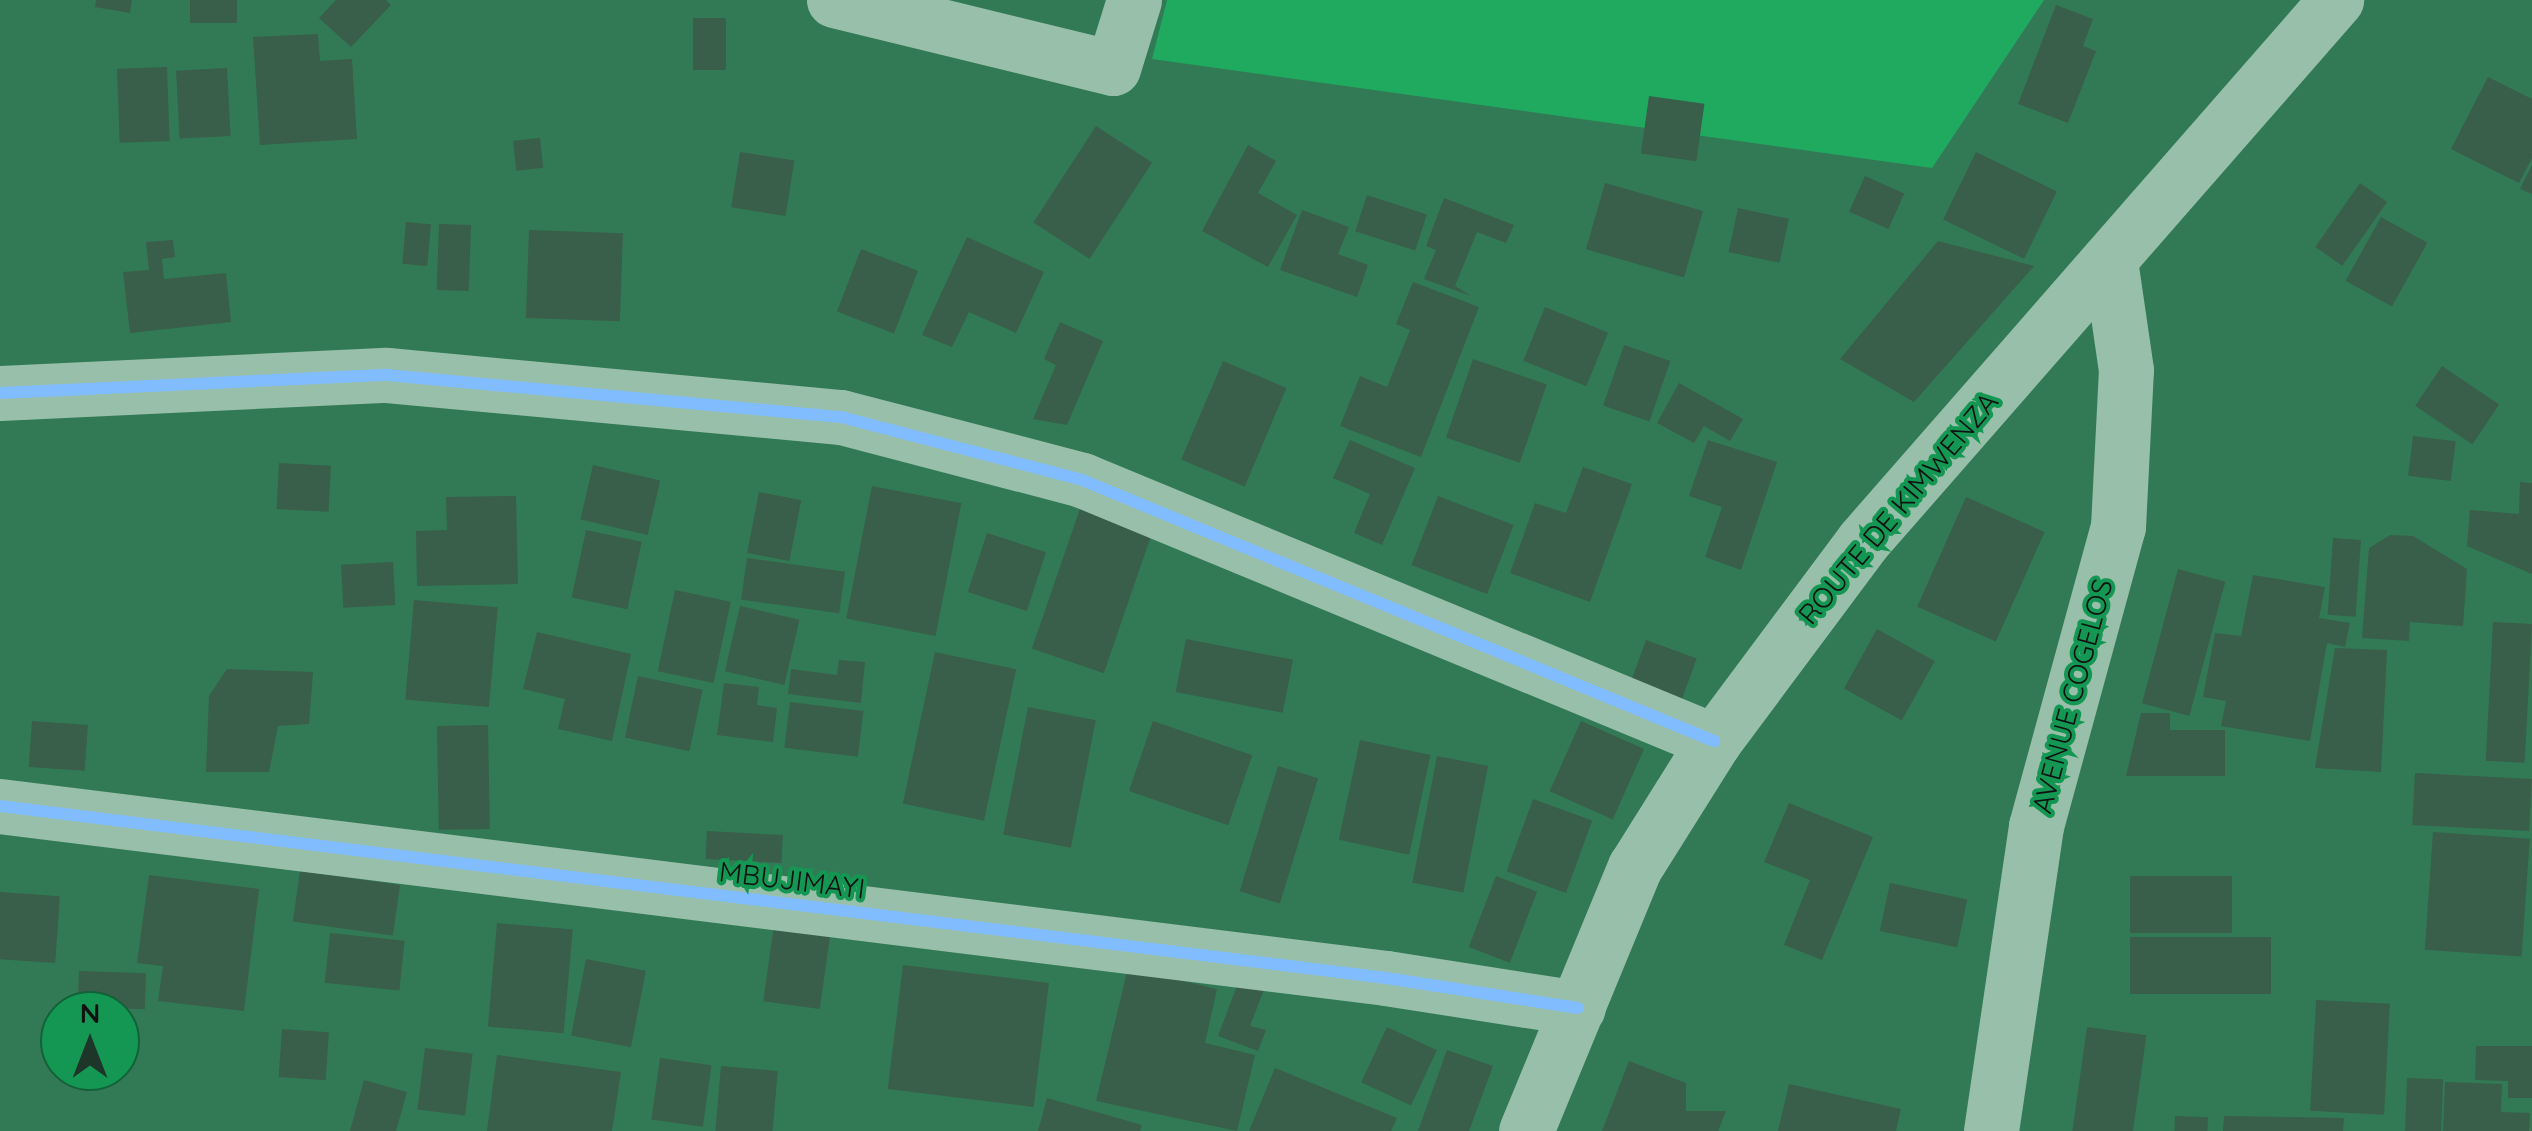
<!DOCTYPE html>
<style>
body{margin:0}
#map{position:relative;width:2532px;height:1131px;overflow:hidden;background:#327a55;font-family:Quicksand,sans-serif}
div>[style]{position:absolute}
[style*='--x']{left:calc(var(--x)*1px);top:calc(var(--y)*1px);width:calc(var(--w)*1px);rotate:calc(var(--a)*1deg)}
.green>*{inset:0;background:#20aa60}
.building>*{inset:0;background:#395e4a;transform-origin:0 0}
.minor>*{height:55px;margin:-27.5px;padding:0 27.5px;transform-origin:27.5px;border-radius:27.5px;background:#98bfaa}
.cycleway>*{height:12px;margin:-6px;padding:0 6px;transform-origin:6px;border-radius:6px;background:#80bcff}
span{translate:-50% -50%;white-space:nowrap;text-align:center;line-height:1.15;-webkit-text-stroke:8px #159754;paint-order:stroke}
.street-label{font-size:28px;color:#111}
.north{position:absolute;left:40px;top:991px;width:100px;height:100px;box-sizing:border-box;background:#159754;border:2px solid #136139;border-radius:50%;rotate:0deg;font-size:28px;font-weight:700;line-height:40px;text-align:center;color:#111}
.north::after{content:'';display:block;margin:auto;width:35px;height:45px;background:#1d3629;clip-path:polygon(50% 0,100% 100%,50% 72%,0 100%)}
</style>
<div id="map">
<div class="green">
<i style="clip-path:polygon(1167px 0,2044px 0,1932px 168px,1152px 59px)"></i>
</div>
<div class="building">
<i style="clip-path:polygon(96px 0,132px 0,130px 13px,95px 7px)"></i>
<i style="left:190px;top:0;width:47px;height:23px"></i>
<i style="clip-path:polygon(336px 0,386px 0,391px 5px,351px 47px,319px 18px)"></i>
<i style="clip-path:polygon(2056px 5px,2093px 19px,2083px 46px,2096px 51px,2068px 123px,2018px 104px)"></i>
<i style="left:726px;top:18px;width:52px;height:33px;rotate:90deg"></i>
<i style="clip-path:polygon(318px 34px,320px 61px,352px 59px,357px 139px,260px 145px,253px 37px)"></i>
<i style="left:167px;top:67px;width:74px;height:50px;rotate:88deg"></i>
<i style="left:227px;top:68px;width:68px;height:51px;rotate:87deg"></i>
<i style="clip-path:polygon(2488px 77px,2532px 99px,2532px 158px,2519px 183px,2451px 149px)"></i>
<i style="left:1649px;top:96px;width:56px;height:58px;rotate:8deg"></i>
<i style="left:1096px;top:126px;width:67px;height:115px;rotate:33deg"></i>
<i style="left:540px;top:138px;width:30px;height:27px;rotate:84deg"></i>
<i style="clip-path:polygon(1248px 145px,1276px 161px,1258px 193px,1297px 215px,1268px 267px,1202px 231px)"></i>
<i style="left:740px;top:152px;width:55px;height:56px;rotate:9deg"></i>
<i style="left:1976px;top:152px;width:90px;height:75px;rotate:26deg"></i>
<i style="clip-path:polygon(2532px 165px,2532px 194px,2520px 189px)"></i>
<i style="left:1865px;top:176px;width:43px;height:39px;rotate:24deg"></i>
<i style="left:1605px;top:183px;width:102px;height:69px;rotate:16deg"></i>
<i style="left:2360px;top:183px;width:33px;height:78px;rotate:35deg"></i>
<i style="left:1367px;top:195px;width:63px;height:38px;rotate:18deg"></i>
<i style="clip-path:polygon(1444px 198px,1514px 225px,1506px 243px,1477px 232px,1455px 286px,1471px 296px,1424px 279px,1436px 250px,1426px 246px)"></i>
<i style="left:1738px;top:208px;width:52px;height:45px;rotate:12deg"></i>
<i style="clip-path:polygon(1302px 210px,1349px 227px,1338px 254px,1368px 265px,1357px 297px,1280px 270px)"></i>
<i style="left:2381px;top:217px;width:53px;height:73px;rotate:29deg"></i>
<i style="left:406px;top:222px;width:25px;height:42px;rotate:5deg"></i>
<i style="left:439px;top:224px;width:32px;height:66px;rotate:2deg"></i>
<i style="left:529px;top:230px;width:94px;height:88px;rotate:2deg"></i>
<i style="clip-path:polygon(967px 237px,1044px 272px,1016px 333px,969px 312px,952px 347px,922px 335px)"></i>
<i style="clip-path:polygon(173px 240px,175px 257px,162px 259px,164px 279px,226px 273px,231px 322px,130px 333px,123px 272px,149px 270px,146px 242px)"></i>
<i style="clip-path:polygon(1938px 241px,2034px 266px,1914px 402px,1840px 359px)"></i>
<i style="left:861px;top:249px;width:61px;height:67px;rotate:21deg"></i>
<i style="clip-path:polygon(1413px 282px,1479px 307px,1421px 457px,1340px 426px,1360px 376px,1387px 387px,1410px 330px,1396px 324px)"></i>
<i style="left:1545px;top:307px;width:68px;height:58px;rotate:22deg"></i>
<i style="clip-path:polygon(1060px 322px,1103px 341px,1067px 425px,1033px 419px,1056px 365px,1044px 359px)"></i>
<i style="left:1624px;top:345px;width:49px;height:64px;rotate:19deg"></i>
<i style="left:1473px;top:359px;width:78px;height:83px;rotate:19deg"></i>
<i style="left:1223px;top:361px;width:69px;height:107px;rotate:23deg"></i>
<i style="left:2442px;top:366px;width:69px;height:48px;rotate:34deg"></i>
<i style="clip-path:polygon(1679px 383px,1743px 419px,1730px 441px,1704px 426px,1694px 443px,1657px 423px)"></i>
<i style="left:2413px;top:436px;width:43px;height:40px;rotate:7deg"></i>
<i style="clip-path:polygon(1350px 440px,1415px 468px,1382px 545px,1354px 533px,1370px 494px,1333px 478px)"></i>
<i style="clip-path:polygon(1708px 440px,1777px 462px,1741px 570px,1705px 557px,1722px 507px,1689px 496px)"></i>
<i style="left:279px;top:463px;width:52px;height:46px;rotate:3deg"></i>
<i style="left:593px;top:465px;width:69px;height:56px;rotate:13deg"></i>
<i style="clip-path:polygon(1583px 467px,1632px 484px,1590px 602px,1510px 573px,1535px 503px,1566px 513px)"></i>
<i style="clip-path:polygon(2520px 482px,2532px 483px,2532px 574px,2467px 546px,2470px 510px,2519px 514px)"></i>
<i style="left:872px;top:486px;width:91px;height:135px;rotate:11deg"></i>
<i style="left:759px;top:492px;width:43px;height:62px;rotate:11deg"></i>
<i style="clip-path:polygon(516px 496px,518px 584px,417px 586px,416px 531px,447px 530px,446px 497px)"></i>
<i style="left:1438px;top:496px;width:81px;height:74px;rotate:21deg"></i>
<i style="left:1966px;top:497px;width:86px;height:120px;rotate:24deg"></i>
<i style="left:1083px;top:500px;width:76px;height:157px;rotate:19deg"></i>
<i style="left:586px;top:530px;width:57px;height:69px;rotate:12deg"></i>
<i style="left:987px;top:533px;width:62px;height:62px;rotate:18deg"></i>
<i style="clip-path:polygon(2390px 535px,2413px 536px,2467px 569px,2463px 626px,2410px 622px,2409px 641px,2362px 638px,2369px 548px)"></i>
<i style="left:2333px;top:538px;width:28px;height:77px;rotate:4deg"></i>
<i style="left:747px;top:558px;width:99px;height:42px;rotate:8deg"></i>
<i style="left:393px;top:562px;width:43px;height:52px;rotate:87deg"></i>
<i style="left:2178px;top:569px;width:49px;height:139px;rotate:15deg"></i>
<i style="clip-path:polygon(2253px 575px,2325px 587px,2319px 618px,2350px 623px,2345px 647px,2327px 643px,2310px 741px,2221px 726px,2226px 701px,2203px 697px,2215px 633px,2241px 636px)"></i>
<i style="left:675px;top:590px;width:57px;height:83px;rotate:12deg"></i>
<i style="left:414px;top:600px;width:84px;height:100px;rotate:5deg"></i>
<i style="left:740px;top:606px;width:61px;height:67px;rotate:13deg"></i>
<i style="left:2493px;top:622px;width:39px;height:139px;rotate:3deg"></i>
<i style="left:1877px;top:629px;width:66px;height:68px;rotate:29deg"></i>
<i style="clip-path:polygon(537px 632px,631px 654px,612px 741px,558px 729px,565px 699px,523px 689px)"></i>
<i style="left:1186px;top:639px;width:109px;height:54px;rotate:11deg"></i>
<i style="left:1646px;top:640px;width:54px;height:58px;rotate:20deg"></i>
<i style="clip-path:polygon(2335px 648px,2387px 650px,2381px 772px,2315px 768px)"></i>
<i style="left:935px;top:652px;width:83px;height:155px;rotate:12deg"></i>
<i style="clip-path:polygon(839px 660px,865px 662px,861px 703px,788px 694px,791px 669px,837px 675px)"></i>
<i style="clip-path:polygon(227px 669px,313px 672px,309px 724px,278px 726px,269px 772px,206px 772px,209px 696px)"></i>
<i style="left:638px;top:676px;width:66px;height:63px;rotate:12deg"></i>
<i style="clip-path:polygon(724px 683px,759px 687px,757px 705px,777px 708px,773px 742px,717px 735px)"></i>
<i style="left:790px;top:702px;width:74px;height:46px;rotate:7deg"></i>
<i style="left:1028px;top:707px;width:69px;height:130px;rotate:11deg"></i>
<i style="clip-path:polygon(2141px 713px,2170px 713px,2170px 730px,2225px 730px,2225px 776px,2126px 776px)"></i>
<i style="left:32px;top:721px;width:56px;height:46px;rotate:4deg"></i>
<i style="left:1153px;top:721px;width:105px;height:74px;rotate:19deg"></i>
<i style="left:1581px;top:721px;width:69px;height:77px;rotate:24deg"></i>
<i style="left:488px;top:725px;width:104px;height:51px;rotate:89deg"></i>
<i style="left:1360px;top:740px;width:72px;height:102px;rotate:12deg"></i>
<i style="left:1437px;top:756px;width:52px;height:129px;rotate:11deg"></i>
<i style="left:1278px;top:766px;width:42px;height:131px;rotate:17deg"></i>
<i style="left:2415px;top:773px;width:117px;height:52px;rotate:3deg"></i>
<i style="left:1533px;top:799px;width:63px;height:77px;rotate:20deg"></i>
<i style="clip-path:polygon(1789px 803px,1873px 837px,1822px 960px,1784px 945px,1810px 880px,1764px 862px)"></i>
<i style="left:707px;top:831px;width:76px;height:28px;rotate:3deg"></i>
<i style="left:2433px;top:832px;width:97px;height:118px;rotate:4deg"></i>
<i style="left:300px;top:871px;width:101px;height:51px;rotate:8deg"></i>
<i style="clip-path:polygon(149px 875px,259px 889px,244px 1011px,158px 1001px,163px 966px,137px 963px)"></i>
<i style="left:1496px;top:876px;width:44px;height:76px;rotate:21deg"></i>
<i style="left:2130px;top:876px;width:102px;height:57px"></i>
<i style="left:1890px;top:883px;width:79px;height:49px;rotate:12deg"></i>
<i style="left:0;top:892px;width:60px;height:67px;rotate:4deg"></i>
<i style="left:775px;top:918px;width:57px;height:84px;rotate:8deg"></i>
<i style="left:497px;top:923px;width:76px;height:104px;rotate:5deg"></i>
<i style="left:330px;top:933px;width:75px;height:50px;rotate:6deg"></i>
<i style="left:2130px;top:937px;width:141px;height:57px"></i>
<i style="left:586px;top:959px;width:61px;height:78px;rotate:11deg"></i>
<i style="left:903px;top:965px;width:147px;height:125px;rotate:7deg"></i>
<i style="clip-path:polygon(1128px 968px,1217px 989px,1205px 1043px,1255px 1055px,1237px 1131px,1096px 1101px)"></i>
<i style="left:79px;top:971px;width:67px;height:36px;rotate:2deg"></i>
<i style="clip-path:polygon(1240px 978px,1265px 987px,1250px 1026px,1266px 1030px,1258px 1051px,1218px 1036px)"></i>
<i style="left:2316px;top:1000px;width:74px;height:111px;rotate:3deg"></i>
<i style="left:1387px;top:1027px;width:55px;height:61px;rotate:25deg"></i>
<i style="left:2087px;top:1027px;width:60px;height:105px;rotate:8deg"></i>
<i style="left:282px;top:1029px;width:47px;height:48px;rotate:4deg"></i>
<i style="clip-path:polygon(2476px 1046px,2532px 1046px,2532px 1098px,2508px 1098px,2508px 1081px,2475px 1080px)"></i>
<i style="left:425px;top:1048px;width:48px;height:62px;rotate:7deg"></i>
<i style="clip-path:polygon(1447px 1050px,1493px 1066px,1469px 1131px,1418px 1131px)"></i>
<i style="clip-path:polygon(497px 1055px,621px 1072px,612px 1131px,487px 1131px)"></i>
<i style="left:660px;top:1058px;width:52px;height:62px;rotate:8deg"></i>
<i style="clip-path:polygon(1629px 1061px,1686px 1083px,1686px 1111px,1726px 1111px,1718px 1131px,1602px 1131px)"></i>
<i style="left:721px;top:1066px;width:57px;height:65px;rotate:5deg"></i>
<i style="clip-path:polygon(1275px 1068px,1397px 1118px,1391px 1131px,1249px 1131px)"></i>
<i style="left:2407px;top:1078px;width:36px;height:53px;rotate:2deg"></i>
<i style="clip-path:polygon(364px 1080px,407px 1092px,396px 1131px,350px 1131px)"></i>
<i style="clip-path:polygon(2445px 1082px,2502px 1084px,2501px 1112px,2530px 1113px,2529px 1131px,2443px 1131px)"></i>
<i style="clip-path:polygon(1789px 1084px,1901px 1109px,1896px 1131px,1778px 1131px)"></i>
<i style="clip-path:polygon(1047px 1098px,1142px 1125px,1140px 1131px,1038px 1131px)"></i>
<i style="left:2175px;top:1116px;width:33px;height:15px;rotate:2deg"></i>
<i style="clip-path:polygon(2224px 1116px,2344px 1118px,2343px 1131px,2223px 1131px)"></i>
</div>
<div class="minor">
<i style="--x:834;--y:0;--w:287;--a:13.7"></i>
<i style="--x:1113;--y:68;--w:71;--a:-72.8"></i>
<i style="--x:0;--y:393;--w:387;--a:-2.7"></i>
<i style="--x:387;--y:375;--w:456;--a:5.3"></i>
<i style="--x:841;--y:417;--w:249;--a:14.6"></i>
<i style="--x:1082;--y:480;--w:684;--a:22.44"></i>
<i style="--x:0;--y:806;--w:1397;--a:7.07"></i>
<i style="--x:1386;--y:978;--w:194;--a:8.9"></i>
<i style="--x:1526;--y:1131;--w:286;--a:-67.6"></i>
<i style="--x:1635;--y:867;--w:149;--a:-57.9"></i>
<i style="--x:1714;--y:741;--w:249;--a:-53.3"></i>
<i style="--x:1863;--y:541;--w:719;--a:-48.84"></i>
<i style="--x:1991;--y:1131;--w:308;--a:-81.6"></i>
<i style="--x:2036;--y:826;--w:310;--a:-74.7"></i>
<i style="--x:2118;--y:527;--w:157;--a:-87.1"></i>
<i style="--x:2126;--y:370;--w:111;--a:-98.3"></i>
</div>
<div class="cycleway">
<i style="--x:0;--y:393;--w:387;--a:-2.7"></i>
<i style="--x:387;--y:375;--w:456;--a:5.3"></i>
<i style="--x:841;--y:417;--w:249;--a:14.6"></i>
<i style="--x:1082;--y:480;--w:684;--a:22.44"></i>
<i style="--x:0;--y:806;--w:1397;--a:7.07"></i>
<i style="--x:1386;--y:978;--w:194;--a:8.9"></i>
</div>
<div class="street-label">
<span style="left:1898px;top:508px;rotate:-50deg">ROUTE DE KIMWENZA</span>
<span style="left:2072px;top:696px;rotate:-75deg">AVENUE COGELOS</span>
<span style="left:792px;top:880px;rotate:7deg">MBUJIMAYI</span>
</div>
<div class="north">N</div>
</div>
